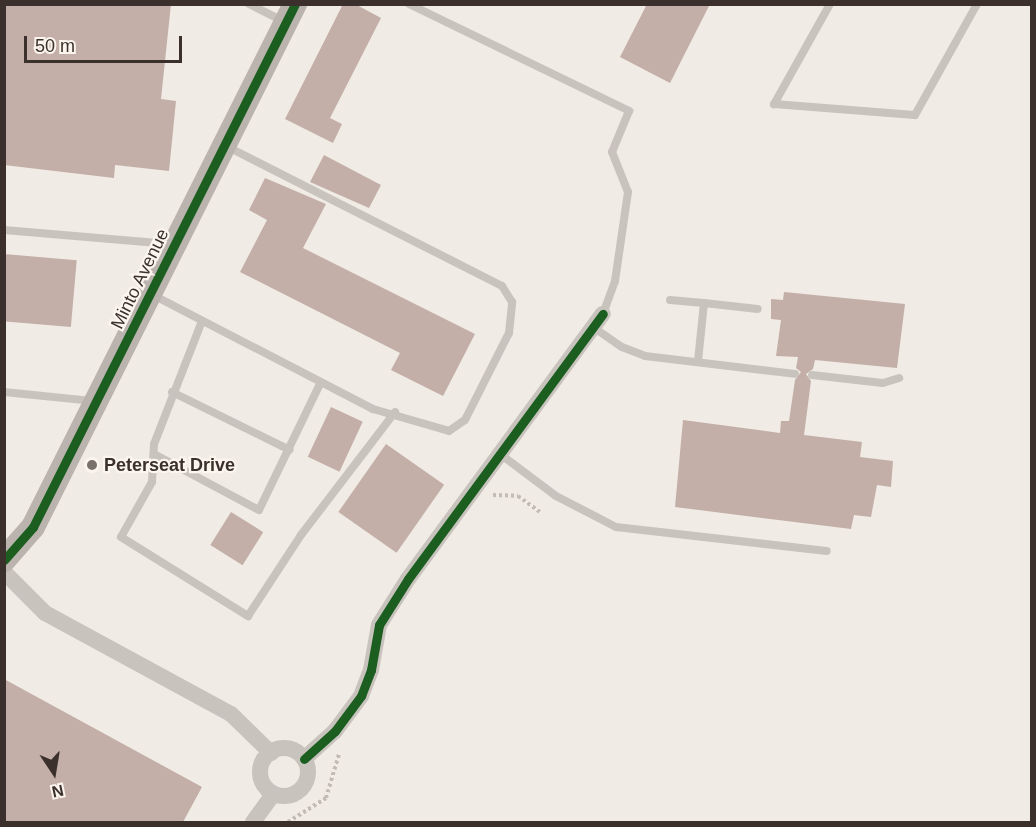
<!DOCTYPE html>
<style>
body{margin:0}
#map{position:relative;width:1036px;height:827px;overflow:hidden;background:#f0ebe5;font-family:Arial,sans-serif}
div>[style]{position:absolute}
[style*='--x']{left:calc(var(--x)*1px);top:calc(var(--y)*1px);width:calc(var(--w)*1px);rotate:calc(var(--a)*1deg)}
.building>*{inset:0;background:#c3afa7;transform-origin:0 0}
.path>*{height:4px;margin-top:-2px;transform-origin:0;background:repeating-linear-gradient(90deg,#c2bbb6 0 3px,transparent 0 6px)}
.lane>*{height:8px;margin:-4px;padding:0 4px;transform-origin:4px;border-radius:4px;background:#c9c3be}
.street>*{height:16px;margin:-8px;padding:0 8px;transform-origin:8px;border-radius:8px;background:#c9c3be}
.street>.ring{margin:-8px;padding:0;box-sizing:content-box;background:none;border:16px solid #c9c3be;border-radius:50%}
.secondary>*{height:24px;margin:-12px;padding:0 12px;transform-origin:12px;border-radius:12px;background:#bab3ae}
.cycleway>*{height:9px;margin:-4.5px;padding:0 4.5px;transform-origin:4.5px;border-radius:4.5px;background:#1b5e20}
.dots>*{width:16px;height:16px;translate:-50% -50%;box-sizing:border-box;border:3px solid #fbf5ee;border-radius:50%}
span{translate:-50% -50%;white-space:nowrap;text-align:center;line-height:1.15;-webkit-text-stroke:4.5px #fbf5ee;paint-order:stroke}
.street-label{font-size:18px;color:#3b302b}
.poi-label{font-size:18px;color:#3b302b;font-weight:700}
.left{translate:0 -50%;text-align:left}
.frame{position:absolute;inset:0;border:6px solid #3b302b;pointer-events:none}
.north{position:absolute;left:24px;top:743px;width:60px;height:60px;-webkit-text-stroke:4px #fbf5ee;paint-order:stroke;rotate:168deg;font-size:16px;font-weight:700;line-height:24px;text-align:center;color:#3b302b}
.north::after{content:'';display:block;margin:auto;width:21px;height:27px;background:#3b302b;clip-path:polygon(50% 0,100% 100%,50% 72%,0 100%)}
.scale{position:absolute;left:24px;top:36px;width:158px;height:27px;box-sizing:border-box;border:3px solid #3b302b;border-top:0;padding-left:8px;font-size:18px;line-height:21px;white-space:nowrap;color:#3b302b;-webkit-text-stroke:4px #fbf5ee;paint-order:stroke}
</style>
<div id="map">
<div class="building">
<i style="clip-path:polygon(4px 4px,171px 4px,161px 99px,176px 101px,169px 171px,115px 165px,114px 178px,4px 165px)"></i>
<i style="clip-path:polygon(343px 4px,355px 4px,381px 18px,330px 118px,342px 124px,333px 143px,285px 119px)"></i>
<i style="clip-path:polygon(647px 4px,710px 4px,670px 83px,620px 57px)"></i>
<i style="clip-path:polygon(324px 155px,381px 185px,369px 208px,310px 182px)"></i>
<i style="clip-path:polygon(265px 178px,326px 204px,303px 248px,475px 334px,443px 396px,391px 370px,400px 353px,240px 272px,267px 220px,249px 210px)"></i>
<i style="left:4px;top:254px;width:73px;height:67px;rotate:5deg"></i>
<i style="clip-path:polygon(784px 292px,905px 304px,897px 368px,815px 360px,813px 369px,806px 374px,811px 381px,804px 435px,862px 442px,860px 457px,893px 461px,891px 487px,877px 485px,871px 517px,854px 515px,851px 529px,675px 507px,683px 420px,780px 433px,781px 421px,789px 421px,795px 380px,801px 372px,796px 368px,798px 357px,776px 356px,781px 320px,771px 319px,771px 299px,783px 300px)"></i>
<i style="left:331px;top:407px;width:35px;height:55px;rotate:25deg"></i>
<i style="left:386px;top:444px;width:71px;height:83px;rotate:35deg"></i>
<i style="left:231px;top:512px;width:38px;height:39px;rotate:32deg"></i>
<i style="clip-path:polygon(4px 679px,202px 787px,183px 822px,4px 822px)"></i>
</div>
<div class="path">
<i style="--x:493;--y:495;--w:25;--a:2"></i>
<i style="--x:518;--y:496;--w:27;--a:36"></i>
<i style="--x:288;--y:822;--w:45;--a:-32.3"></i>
<i style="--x:326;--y:798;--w:46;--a:-73.5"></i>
</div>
<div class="lane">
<i style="--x:249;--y:4;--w:40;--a:26.6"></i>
<i style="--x:409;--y:4;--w:245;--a:25.9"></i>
<i style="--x:629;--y:111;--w:44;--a:112.5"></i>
<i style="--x:612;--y:152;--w:43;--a:68.2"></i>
<i style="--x:628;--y:192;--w:90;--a:98.3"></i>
<i style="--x:615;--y:281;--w:35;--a:110"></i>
<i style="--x:830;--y:4;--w:115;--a:119.2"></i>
<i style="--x:774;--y:104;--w:141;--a:4.5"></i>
<i style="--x:915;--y:115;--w:127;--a:-60.8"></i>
<i style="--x:4;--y:230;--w:169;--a:4.8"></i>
<i style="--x:153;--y:295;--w:248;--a:27.4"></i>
<i style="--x:373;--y:409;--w:79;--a:16.1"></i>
<i style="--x:449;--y:431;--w:19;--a:-35"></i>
<i style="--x:465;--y:420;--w:97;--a:-63.2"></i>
<i style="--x:509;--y:333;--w:31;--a:-84"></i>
<i style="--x:512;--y:302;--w:19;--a:-122"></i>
<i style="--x:502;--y:286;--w:309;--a:-153.1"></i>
<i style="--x:670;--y:300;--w:34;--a:5"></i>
<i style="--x:704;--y:303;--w:58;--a:95.9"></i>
<i style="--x:704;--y:303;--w:54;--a:6.3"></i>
<i style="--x:202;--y:321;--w:132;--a:111.3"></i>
<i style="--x:154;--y:444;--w:38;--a:93"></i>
<i style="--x:152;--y:482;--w:63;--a:119.4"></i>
<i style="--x:121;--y:537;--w:150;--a:31.9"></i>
<i style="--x:248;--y:616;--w:97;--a:-56.8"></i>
<i style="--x:301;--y:535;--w:155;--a:-52.6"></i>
<i style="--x:593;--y:327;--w:35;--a:35"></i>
<i style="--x:622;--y:347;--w:25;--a:21"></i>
<i style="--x:645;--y:356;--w:151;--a:6.8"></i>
<i style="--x:812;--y:375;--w:71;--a:6.4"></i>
<i style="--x:883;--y:383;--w:17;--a:-17"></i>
<i style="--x:4;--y:392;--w:88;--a:5.8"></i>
<i style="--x:172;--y:392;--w:131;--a:26.2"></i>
<i style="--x:154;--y:454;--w:119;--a:28.1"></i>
<i style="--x:259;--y:510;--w:142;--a:-64.2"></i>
<i style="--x:500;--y:454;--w:70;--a:36.9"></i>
<i style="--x:556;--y:496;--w:68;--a:27.3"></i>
<i style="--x:616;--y:527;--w:212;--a:6.5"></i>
</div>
<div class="street">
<i style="--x:4;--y:572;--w:58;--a:45"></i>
<i style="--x:45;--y:613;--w:212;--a:28.5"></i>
<i style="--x:231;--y:714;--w:56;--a:44.3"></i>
<i class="ring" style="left:260px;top:748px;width:32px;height:32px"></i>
<i style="--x:304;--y:759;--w:42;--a:-42.1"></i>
<i style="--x:335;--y:731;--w:44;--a:-53.4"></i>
<i style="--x:361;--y:696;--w:28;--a:-69"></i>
<i style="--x:371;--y:670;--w:46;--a:-79.9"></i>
<i style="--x:379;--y:625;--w:54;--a:-57.8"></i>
<i style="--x:408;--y:579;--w:329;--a:-53.7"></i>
<i style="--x:253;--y:822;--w:34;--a:-54"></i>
</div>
<div class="secondary">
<i style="--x:4;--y:560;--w:44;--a:-48.7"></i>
<i style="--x:33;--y:527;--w:585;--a:-63.39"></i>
</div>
<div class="cycleway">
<i style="--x:4;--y:560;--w:44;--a:-48.7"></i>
<i style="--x:33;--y:527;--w:585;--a:-63.39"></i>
<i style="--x:304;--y:759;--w:42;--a:-42.1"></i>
<i style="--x:335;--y:731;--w:44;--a:-53.4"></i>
<i style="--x:361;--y:696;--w:28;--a:-69"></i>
<i style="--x:371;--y:670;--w:46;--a:-79.9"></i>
<i style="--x:379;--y:625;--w:54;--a:-57.8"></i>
<i style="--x:408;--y:579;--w:329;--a:-53.7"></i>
</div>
<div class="dots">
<i style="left:92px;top:465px;background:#7a716c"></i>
</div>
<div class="street-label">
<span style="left:140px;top:279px;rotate:-64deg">Minto Avenue</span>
</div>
<div class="poi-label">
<span class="left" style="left:104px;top:465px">Peterseat Drive</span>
</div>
<div class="frame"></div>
<div class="north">N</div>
<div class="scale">50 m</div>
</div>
